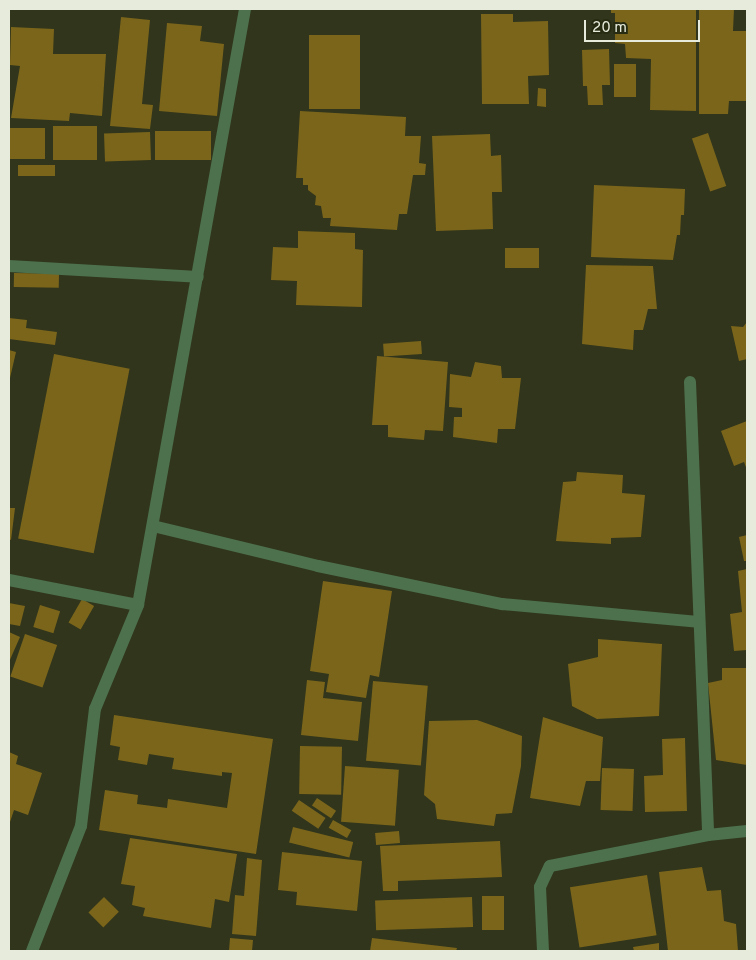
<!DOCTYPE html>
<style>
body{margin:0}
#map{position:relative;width:756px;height:960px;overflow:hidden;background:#30351b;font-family:Overpass,sans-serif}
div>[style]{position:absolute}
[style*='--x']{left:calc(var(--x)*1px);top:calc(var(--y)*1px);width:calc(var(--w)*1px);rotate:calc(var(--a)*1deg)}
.building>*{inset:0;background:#7b651b;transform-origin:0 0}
.minor>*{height:12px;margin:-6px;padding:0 6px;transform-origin:6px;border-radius:6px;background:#4d714d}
span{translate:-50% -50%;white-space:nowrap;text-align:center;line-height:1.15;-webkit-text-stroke:4.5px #262b11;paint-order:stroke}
.frame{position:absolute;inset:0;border:10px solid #e7ebdb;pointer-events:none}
.scale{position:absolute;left:584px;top:20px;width:116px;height:22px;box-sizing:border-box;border:2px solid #e7ebdb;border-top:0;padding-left:6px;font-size:15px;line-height:18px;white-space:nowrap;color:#e7ebdb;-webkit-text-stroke:4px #262b11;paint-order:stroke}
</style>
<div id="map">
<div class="building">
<i style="clip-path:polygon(611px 9px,696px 9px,696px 111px,650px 110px,651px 59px,626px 58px,625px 44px,615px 43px,615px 13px,611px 13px)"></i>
<i style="clip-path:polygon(699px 9px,734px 9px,733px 31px,747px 31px,747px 101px,729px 101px,728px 114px,699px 114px)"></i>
<i style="clip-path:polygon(481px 14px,513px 14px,513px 22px,548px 21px,549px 75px,528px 76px,529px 104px,482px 104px)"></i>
<i style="clip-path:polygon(121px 17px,150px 20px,142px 104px,153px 105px,150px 129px,110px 126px)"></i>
<i style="clip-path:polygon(167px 23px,202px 26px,200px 41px,224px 44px,217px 116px,159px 111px)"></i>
<i style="clip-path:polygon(11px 27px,54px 29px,53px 54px,106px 54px,102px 116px,70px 113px,69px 121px,11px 118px,20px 66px,10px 65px)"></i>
<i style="left:309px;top:35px;width:51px;height:74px"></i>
<i style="clip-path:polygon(609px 49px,610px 85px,602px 85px,603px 105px,588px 105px,587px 86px,583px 86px,582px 50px)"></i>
<i style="left:614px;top:64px;width:22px;height:33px"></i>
<i style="clip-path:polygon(538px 88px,546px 89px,546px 107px,537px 106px)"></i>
<i style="clip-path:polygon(300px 111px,406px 117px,405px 136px,421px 136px,419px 163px,426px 164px,425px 175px,413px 175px,407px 214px,399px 214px,397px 230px,330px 226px,331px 218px,323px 218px,321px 206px,315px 205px,316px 196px,308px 190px,308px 185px,303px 185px,303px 178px,296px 178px)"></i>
<i style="left:53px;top:126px;width:44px;height:34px"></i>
<i style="left:45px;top:128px;width:31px;height:36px;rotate:90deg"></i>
<i style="left:211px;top:131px;width:29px;height:56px;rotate:90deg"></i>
<i style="left:150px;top:132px;width:28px;height:46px;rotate:88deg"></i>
<i style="left:708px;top:133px;width:56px;height:17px;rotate:71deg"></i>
<i style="clip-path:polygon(490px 134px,491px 156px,501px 155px,502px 192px,492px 192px,493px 229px,436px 231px,432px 136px)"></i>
<i style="left:18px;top:165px;width:37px;height:11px"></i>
<i style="clip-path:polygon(594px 185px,685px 189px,684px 215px,681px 215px,680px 235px,677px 235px,673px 260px,591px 257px)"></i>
<i style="clip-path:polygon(298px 231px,355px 233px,355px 249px,363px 250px,362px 307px,296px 305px,297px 281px,271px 280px,273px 247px,298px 248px)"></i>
<i style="left:539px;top:248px;width:20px;height:34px;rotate:90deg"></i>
<i style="clip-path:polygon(586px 265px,653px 266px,657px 309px,648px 309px,643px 330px,634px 330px,633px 350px,582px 344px)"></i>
<i style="left:14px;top:273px;width:45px;height:14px;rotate:1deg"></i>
<i style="clip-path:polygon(9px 318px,27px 320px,26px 328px,57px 332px,55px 345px,9px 339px)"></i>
<i style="clip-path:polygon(747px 322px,747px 359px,739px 361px,731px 326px,743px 327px)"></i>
<i style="left:421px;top:341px;width:13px;height:38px;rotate:86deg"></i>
<i style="clip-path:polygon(9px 350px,16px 352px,10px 378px,9px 378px)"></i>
<i style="left:54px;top:354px;width:77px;height:188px;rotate:11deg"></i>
<i style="clip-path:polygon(377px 356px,448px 362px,443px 431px,425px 430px,424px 440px,388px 437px,388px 425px,372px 425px)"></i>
<i style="clip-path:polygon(475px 362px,501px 366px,502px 378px,521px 378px,515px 429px,498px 429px,497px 443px,453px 437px,454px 417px,462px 417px,462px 408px,449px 407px,450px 374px,471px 377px)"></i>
<i style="clip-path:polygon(747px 421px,747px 470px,744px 462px,734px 466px,721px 431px)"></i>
<i style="clip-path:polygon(577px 472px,623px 475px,622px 493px,645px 495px,641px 537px,611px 538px,611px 544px,556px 541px,563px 482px,576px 481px)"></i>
<i style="clip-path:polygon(9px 508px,15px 508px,11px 540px,9px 539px)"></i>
<i style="clip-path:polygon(747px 535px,747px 561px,744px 561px,739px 537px)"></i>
<i style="clip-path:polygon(747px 569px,747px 650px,734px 651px,730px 614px,742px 612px,738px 571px)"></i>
<i style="clip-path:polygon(323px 581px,392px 591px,379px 677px,370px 675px,366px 698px,326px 692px,329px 674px,310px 671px)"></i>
<i style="left:82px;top:599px;width:14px;height:27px;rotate:30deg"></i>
<i style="clip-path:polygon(9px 603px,25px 606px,20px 626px,9px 624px)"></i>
<i style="left:40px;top:605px;width:21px;height:23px;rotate:17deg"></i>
<i style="clip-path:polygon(9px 632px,20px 637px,9px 662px)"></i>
<i style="left:25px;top:634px;width:34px;height:45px;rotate:19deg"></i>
<i style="clip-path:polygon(598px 639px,662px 644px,659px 716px,597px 719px,572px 706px,568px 664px,598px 657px)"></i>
<i style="clip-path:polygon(722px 668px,747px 668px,747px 765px,716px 760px,708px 683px,722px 680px)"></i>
<i style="clip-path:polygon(307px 680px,325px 682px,323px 698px,362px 702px,358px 741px,301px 735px)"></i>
<i style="left:373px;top:681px;width:55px;height:80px;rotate:5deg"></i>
<i style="clip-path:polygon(114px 715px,273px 739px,256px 854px,99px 830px,105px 790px,138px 795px,137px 804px,167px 808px,168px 799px,227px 808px,232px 773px,222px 772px,222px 776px,172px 769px,174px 758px,149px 754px,147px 765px,118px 760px,120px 747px,110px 745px)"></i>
<i style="clip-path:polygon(543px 717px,603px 737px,600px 781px,586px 781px,580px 806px,530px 798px)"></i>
<i style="clip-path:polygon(477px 720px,522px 736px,521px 766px,512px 813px,496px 814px,494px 826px,437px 819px,435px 804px,424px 795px,429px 721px)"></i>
<i style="clip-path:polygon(685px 738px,687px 811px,645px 812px,644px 776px,663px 775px,662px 739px)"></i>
<i style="left:300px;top:746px;width:42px;height:48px;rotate:1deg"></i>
<i style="clip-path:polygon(9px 752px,18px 756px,16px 764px,42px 773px,28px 815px,14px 810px,9px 825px)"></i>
<i style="left:345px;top:766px;width:54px;height:56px;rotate:4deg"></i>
<i style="left:602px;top:768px;width:32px;height:42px;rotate:2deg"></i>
<i style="left:317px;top:798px;width:23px;height:9px;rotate:34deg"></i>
<i style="left:299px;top:800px;width:32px;height:13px;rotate:34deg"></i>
<i style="left:333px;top:820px;width:21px;height:9px;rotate:29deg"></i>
<i style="left:293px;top:827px;width:62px;height:16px;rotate:14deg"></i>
<i style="left:399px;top:831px;width:12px;height:24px;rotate:85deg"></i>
<i style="clip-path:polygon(130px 838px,237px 854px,229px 902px,215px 899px,211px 928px,143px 916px,145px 908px,132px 905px,135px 886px,121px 884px)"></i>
<i style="clip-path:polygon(500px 841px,502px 877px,398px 881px,398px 891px,383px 891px,380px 846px)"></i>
<i style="clip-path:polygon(282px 852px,362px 861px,357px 911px,296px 905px,297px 892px,278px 890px)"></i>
<i style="clip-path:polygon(247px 858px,262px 860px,256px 936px,232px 934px,235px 895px,244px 896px)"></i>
<i style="clip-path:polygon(702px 867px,707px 891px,721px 890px,724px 921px,736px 924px,738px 951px,668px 951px,659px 872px)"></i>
<i style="left:647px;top:875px;width:61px;height:78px;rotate:81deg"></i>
<i style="left:482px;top:896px;width:22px;height:34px"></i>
<i style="left:104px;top:897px;width:21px;height:22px;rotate:45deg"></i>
<i style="left:472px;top:897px;width:30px;height:97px;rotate:88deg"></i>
<i style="clip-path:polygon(230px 938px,253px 940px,252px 951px,229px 951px)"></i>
<i style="clip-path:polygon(372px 938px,457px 948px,456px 951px,370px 951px)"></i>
<i style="clip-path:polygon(659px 943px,659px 951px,634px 951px,633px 947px)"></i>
</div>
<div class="minor">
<i style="--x:9;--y:266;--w:189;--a:3.3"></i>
<i style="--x:690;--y:382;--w:453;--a:87.7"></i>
<i style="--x:153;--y:526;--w:170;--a:13.6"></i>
<i style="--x:318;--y:566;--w:188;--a:11.7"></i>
<i style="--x:502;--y:604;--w:197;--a:5.2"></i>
<i style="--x:9;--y:580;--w:131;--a:11"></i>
<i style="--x:32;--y:951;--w:134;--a:-68.6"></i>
<i style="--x:81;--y:826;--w:118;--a:-83.2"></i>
<i style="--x:95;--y:709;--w:113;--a:-67.5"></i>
<i style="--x:138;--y:605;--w:606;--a:-79.82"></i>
<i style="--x:543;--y:951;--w:64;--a:-92.7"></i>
<i style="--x:540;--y:887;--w:23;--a:-65"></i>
<i style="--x:550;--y:866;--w:161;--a:-11.1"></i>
<i style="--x:708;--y:835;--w:39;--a:-6"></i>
</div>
<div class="frame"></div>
<div class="scale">20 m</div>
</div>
